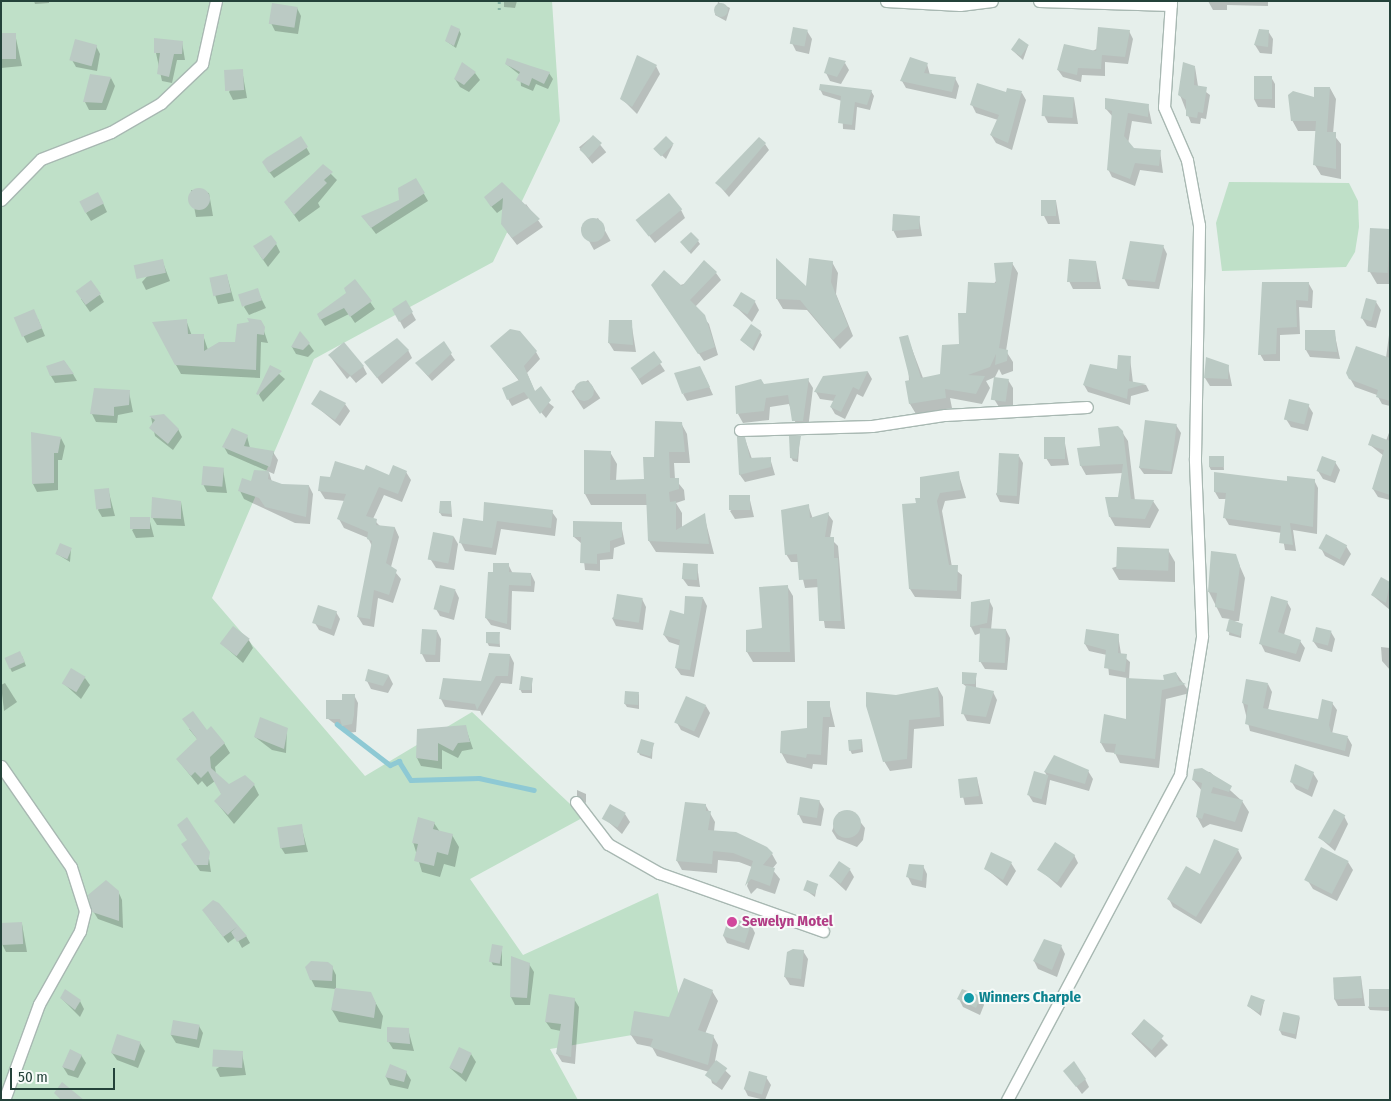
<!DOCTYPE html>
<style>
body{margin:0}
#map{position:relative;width:1391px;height:1101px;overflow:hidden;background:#e6efeb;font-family:"Fira Sans Condensed",sans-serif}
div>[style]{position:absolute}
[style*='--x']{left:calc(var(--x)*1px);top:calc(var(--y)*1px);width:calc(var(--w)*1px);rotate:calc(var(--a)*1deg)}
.green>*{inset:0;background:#bfe0c8}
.shadow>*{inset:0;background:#0003;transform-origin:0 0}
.stream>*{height:4.5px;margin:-2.25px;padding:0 2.25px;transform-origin:2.25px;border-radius:2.25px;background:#8ec9d4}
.building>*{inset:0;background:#bbcac4;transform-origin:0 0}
.round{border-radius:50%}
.path>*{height:2.5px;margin-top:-1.25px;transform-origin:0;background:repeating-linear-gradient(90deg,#86b3a5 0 2.5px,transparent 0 6.5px)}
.roads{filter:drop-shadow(1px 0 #a8b8b2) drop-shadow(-1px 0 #a8b8b2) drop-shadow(0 1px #a8b8b2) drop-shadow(0 -1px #a8b8b2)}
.street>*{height:11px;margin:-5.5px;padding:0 5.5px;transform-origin:5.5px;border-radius:5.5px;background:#fff}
.dots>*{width:14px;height:14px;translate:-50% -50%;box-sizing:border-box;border:2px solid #f7fbf9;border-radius:50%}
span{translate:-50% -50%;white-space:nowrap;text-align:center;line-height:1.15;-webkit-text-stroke:4px #f7fbf9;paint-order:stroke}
.hotel-label{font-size:15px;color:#b23c85;font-weight:700}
.left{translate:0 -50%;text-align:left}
.culture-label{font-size:15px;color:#0d838f;font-weight:700}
.frame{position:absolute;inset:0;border:2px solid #24423a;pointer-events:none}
.scale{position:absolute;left:10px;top:1068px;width:105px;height:22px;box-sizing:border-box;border:2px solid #24423a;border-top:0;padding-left:6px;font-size:15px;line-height:18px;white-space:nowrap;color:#24423a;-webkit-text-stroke:4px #f7fbf9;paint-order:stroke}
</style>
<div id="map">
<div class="green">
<i style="clip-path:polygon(1px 1px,552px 1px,560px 121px,493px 262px,314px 359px,212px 598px,365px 776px,472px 712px,584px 817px,470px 879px,523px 955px,658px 893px,685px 1026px,550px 1049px,578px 1100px,1px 1100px)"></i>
<i style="clip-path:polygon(1229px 182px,1349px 183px,1358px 201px,1359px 227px,1355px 252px,1346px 267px,1222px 271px,1216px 223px)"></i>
</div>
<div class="shadow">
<i style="clip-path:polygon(34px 1px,49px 1px,49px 3px,35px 4px)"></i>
<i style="clip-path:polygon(504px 1px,517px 1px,515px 8px,504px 7px)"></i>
<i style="clip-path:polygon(1208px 1px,1268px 1px,1268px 6px,1227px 5px,1227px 10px,1213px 10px)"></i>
<i style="clip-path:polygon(718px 2px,730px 8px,726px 21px,715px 15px)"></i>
<i style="clip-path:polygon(297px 8px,301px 16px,298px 34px,275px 31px,271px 23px)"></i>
<i style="clip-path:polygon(459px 30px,461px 34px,456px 48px,446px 41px)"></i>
<i style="clip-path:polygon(1260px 30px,1268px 31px,1273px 39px,1272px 54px,1260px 53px,1255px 45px)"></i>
<i style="clip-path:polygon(807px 31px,812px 39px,809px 54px,796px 51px,792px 43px)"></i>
<i style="clip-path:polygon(1129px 31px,1133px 39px,1128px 64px,1105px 62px,1105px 76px,1082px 75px,1081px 82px,1063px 77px,1058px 70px)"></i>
<i style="clip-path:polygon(15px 34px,22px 66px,1px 68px,1px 36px)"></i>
<i style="clip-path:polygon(182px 42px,185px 60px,177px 60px,172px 83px,162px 81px,156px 53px)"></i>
<i style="clip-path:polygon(96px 46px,100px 54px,97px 71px,76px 67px,72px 60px)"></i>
<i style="clip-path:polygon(1028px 46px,1023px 60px,1012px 50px)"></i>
<i style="clip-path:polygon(845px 63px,849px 70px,841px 84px,830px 81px,826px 73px)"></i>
<i style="clip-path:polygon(506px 64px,549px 73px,553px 79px,548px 89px,536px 84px,533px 91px,521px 86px,520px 75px)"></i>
<i style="clip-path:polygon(927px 64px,930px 75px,955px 78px,959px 86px,956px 99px,906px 88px,902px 81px)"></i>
<i style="clip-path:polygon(656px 66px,660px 74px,637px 114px,621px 98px)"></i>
<i style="clip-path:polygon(1195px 67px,1198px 86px,1210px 95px,1206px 119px,1201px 118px,1200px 124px,1191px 123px,1180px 95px)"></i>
<i style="clip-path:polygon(242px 70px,247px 98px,233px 100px,229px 92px)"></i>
<i style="clip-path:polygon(475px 73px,480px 80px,469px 92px,460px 87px,455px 79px)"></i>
<i style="clip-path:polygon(1271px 77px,1275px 84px,1275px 108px,1258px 107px,1254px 99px)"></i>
<i style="clip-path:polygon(111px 78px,115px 86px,106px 110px,89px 110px,85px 102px)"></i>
<i style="clip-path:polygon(1330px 88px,1336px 99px,1333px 134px,1341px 144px,1341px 179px,1321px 175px,1315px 165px,1317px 131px,1298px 131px,1292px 120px)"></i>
<i style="clip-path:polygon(820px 89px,871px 91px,874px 96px,870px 110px,857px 107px,855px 130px,843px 129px,842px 101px,823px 95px)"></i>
<i style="clip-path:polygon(1022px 93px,1026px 100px,1012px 150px,996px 143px,991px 135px,998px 120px,976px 113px,972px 105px)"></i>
<i style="clip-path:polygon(1074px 98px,1078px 124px,1048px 123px,1044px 115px)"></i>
<i style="clip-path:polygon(1148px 105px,1152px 124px,1132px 121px,1128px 144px,1133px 150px,1160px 151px,1163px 173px,1140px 170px,1135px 186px,1112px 177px,1108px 169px,1113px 117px,1106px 109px)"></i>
<i style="left:593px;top:136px;width:21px;height:18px;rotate:51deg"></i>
<i style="clip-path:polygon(301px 138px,310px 154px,274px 178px,267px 169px)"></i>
<i style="clip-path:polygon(765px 144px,769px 150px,729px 197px,717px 183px)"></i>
<i style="clip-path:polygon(673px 145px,666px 159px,656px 150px)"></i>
<i style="clip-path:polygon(323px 166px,337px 180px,318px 203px,320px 207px,299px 222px,285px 202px)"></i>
<i style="clip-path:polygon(416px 180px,428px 201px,376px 234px,363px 217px,401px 201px)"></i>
<i style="clip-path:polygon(501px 184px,522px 208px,526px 204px,543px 227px,517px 245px,507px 232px,504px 208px,497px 213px,490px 205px)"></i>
<i style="clip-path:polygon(191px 190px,209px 193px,213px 216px,196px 217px)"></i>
<i style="clip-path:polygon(102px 201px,107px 212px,91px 221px,86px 213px)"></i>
<i style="clip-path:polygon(1056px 201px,1060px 224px,1048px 224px,1044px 216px)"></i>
<i style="clip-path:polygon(681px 210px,685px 218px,655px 243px,639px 223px)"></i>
<i style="left:598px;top:218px;width:26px;height:19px;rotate:61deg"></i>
<i style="clip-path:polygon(919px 218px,922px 236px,897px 238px,893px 230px)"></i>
<i style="clip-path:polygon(1390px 230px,1390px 284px,1377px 284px,1370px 272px)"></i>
<i style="clip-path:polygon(698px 241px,700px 244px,691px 254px,684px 245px)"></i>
<i style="clip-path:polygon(276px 244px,280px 252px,268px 267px,259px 254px)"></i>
<i style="clip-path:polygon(1163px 246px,1167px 254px,1159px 289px,1128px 286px,1124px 278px)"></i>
<i style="clip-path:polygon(162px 260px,170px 281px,146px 290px,142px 282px)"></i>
<i style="clip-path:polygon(778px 261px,806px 288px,832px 262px,838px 273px,836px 294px,853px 336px,840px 349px,807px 310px,783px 309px,777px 299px)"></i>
<i style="clip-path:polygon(1096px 262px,1101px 289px,1073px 289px,1069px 281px)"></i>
<i style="clip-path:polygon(1012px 263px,1018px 273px,1006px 351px,1013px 362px,1013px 371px,1002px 375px,999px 369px,995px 377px,986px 381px,990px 388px,982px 404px,950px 398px,952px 408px,916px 414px,910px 404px,907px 336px,923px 378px,941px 375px,961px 345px,967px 314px)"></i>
<i style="clip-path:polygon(716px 273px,721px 280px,695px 307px,709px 324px,718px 355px,704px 361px,657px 293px)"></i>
<i style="clip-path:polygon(227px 276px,234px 301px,218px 304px,210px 279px)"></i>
<i style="clip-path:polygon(355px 280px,375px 309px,355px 323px,349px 314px,325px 326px,318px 315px,348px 294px)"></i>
<i style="clip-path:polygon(1264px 283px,1309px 284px,1313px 291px,1312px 308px,1299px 307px,1300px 334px,1280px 335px,1280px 361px,1264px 361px,1260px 354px)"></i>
<i style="clip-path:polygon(257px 290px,266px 308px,249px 315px,244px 307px)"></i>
<i style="clip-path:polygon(100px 295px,104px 302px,90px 312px,81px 299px)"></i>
<i style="clip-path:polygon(406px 302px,416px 320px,404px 329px,394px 310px)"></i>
<i style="clip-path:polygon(755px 302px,759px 310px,752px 322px,735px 306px)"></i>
<i style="clip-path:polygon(1376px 302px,1381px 310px,1376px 328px,1367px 326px,1362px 318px)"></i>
<i style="clip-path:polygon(38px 319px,45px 336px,27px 343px,23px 335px)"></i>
<i style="clip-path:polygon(186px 320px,192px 336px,203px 335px,208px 350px,236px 343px,261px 322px,268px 343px,261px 342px,260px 378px,181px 374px,176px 365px)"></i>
<i style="clip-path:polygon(631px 321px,636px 352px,614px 351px,609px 343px)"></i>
<i style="clip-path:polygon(1334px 331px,1340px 359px,1310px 357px,1306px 350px)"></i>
<i style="clip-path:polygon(760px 332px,762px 335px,754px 351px,741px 340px)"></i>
<i style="clip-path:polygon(1389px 335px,1390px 336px,1390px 406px,1382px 404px,1377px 395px,1355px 387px,1347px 373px,1386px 358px)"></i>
<i style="clip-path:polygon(443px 343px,455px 360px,432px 381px,417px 364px)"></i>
<i style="clip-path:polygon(309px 344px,314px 351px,308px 357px,296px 354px,292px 347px)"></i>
<i style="clip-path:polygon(492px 347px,536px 352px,540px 359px,527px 373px,535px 392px,554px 407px,546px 418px,529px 398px,512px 406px,508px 399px,520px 382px)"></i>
<i style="clip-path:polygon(408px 350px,412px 358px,382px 384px,365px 362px)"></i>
<i style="clip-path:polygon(653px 353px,665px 371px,642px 385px,636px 375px)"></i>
<i style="clip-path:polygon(329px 355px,363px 366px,367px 374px,356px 383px,350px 376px,347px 379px)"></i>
<i style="clip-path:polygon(1130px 358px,1133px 383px,1146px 385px,1149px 391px,1131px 396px,1130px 405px,1088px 392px,1084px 385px,1118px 371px)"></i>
<i style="clip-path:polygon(64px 361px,73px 374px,77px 381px,55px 383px,51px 376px)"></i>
<i style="clip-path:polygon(1228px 366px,1232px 386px,1210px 386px,1205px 378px)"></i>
<i style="clip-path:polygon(271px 367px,285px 379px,263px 402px,259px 395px)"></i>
<i style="clip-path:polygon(868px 372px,872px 379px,863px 397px,857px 394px,845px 419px,835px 414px,831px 407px,834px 401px,820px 399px,816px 392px,824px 378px)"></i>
<i style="clip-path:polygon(704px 375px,713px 395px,687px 401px,683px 394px)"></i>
<i style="left:588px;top:380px;width:22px;height:20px;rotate:56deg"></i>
<i style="clip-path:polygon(808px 380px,813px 388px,808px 429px,798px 430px,789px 404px,770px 407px,769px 420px,743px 423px,738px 414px,764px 385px)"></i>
<i style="clip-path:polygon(1008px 380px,1013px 388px,1013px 409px,999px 407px,994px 399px)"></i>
<i style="clip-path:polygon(129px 392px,133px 412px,118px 415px,117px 423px,96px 422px,92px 414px)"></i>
<i style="clip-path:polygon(313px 404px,345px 404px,350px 411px,340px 426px)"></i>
<i style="clip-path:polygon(1308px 405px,1313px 413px,1308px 431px,1291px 427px,1286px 419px)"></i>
<i style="clip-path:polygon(151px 417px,178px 429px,182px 437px,173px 450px,155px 436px)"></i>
<i style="clip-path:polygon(681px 423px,687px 434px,690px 463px,674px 463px,675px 479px,684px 490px,685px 500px,676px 503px,682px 513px,682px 528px,704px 515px,714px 554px,656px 552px,649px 541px,648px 505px,591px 505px,585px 494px,610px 452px,617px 464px,616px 481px,645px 480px)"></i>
<i style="clip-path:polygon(1176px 425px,1181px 433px,1172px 474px,1144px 474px,1139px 467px)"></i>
<i style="clip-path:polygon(1390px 430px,1390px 500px,1378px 497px,1373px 489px,1384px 456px,1370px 445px,1386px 441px)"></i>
<i style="clip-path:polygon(1122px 432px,1128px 441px,1135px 501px,1153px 501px,1159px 510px,1150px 528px,1115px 526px,1110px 517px,1119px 499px,1123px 473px,1086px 475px,1081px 466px,1078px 449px,1101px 447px)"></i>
<i style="clip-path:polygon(247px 436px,250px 448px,273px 452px,278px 460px,274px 474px,228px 454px,224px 447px)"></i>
<i style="clip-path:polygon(800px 437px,798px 462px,793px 461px,791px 457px)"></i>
<i style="clip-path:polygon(61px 438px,65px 446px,62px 460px,58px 460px,58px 490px,37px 492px,33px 484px)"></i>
<i style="clip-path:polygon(1064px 438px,1069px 465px,1051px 466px,1046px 458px)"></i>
<i style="clip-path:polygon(745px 439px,752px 459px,770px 458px,775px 475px,745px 482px,740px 475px)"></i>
<i style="clip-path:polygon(1019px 456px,1023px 463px,1019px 504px,1000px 502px,996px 494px)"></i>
<i style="clip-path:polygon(1223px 457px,1224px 470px,1211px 470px,1209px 466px)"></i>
<i style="clip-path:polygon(1335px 462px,1340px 470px,1335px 483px,1323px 479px,1318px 471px)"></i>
<i style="clip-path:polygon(223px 469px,227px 493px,207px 492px,203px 484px)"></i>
<i style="clip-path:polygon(269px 472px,272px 482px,282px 486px,309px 486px,313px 494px,310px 524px,295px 523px,244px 499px,240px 491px)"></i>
<i style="clip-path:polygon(406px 472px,411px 480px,402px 502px,384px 495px,373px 519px,380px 526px,395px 528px,399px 537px,391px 567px,401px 579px,393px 603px,378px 598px,374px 627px,363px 625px,358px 617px,372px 546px,368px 538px,344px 528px,339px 519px,345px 501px,325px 499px,320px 491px)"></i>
<i style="clip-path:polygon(958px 472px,966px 498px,945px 501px,942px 511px,952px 567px,962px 575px,961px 599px,915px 597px,910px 589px,922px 499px)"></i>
<i style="clip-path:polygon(1314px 480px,1318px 488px,1317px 534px,1293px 530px,1296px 551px,1285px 550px,1282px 533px,1229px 525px,1225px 518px,1227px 499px,1219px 499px,1215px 492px)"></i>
<i style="clip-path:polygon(108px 489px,115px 516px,102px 517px,98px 510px)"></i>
<i style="clip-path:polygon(749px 496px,754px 517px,735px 519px,730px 511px)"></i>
<i style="clip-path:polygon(181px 502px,185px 526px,157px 525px,152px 517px)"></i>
<i style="clip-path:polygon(451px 503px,452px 517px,442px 516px,440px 513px)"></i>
<i style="clip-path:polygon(808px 505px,813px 519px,828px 514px,833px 521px,830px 538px,838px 546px,845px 629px,825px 628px,819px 587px,805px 588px,799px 562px,791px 562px,786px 554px)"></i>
<i style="clip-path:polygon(552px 512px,557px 519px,555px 536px,501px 529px,496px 555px,465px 551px,461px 543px,484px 522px)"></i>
<i style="clip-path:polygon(149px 518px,154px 537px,136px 538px,132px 530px)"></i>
<i style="clip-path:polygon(621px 524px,625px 544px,614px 548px,613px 559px,600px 560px,600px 571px,585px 570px,582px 544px,574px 537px)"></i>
<i style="clip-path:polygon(434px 534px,454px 537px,458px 544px,454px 570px,436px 568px,431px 560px)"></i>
<i style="clip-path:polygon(1346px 546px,1351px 554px,1344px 566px,1325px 556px,1321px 548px)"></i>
<i style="clip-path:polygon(71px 549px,70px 562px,57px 554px)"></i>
<i style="clip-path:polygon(1168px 550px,1175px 562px,1175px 582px,1119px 580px,1112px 568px)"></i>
<i style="clip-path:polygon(1235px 555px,1245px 578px,1239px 621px,1231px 621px,1242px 625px,1241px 638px,1229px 635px,1230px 619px,1222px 618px,1209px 592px)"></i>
<i style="clip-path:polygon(508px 564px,513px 574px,531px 574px,535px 582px,534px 592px,512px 591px,511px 630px,491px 625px,486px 618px,494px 573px)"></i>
<i style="clip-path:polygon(697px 565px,700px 587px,688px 586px,683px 579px)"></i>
<i style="clip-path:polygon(1381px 579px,1390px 584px,1390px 610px,1372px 595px)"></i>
<i style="clip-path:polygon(787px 586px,793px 596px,795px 662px,753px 662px,747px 652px)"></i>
<i style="clip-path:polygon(455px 590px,459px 598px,454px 620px,440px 616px,436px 609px)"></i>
<i style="clip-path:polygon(703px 598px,707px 606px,694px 677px,681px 675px,676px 668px,681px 646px,669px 642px,664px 635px)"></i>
<i style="clip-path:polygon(642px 599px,646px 607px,643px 630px,616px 626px,612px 618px)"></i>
<i style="clip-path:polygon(989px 600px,993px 608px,991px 630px,1006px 630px,1010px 638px,1007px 670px,985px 669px,980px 661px,981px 633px,975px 635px,971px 627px,972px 603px)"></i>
<i style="clip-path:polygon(1287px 602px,1291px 609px,1284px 635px,1300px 641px,1305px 648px,1300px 662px,1265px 652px,1261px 644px)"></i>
<i style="clip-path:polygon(336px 612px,340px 619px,334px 636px,319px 630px,315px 623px)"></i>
<i style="clip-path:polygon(437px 631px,441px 639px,440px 662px,426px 662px,422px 654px)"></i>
<i style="clip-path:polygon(1331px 632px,1335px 639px,1332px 652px,1318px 648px,1313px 641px)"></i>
<i style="clip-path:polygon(499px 634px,500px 647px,489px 646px,487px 642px)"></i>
<i style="clip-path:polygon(1118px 635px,1121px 654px,1130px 662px,1129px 679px,1166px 682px,1176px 673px,1190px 693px,1166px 699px,1159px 768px,1120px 763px,1115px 753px,1106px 752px,1101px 743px,1105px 716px,1127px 721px,1127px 678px,1109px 675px,1107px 655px,1089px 651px,1085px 644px)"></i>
<i style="clip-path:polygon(249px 640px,253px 648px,243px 663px,222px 644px)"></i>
<i style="clip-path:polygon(1381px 647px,1390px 648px,1390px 670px,1382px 661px)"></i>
<i style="clip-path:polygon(510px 655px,514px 663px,512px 684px,501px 683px,482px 716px,480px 711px,445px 707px,441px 699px,482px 682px)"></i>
<i style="clip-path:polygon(22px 656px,26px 666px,12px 672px,10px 668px)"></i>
<i style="clip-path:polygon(369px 671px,389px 676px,393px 684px,388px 693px,371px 689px,367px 681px)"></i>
<i style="clip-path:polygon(976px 674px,976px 689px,993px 692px,997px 700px,990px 724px,967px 721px,963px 713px,967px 687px,963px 684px)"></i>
<i style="clip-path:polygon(85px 678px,90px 685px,81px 699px,64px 684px)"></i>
<i style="clip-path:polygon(532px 679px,532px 693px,522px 693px,520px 689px)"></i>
<i style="clip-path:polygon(5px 683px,17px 702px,4px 711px,1px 685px)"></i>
<i style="clip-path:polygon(1268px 684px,1272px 692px,1268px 710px,1319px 720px,1332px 703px,1337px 710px,1332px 734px,1348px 738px,1352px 745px,1349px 757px,1250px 731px,1243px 703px)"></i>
<i style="clip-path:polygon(938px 688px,943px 697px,944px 726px,914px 729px,912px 768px,890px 771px,884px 761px,896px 696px)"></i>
<i style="clip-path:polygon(639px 694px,639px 709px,627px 707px,625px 704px)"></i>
<i style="clip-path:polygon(354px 695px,358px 703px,356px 732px,347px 733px,327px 718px)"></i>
<i style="clip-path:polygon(829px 702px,835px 727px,829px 727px,827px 765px,813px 764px,812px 769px,787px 763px,781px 752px,809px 730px)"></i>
<i style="clip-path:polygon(706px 706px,710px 713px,699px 738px,681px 730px,677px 723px)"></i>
<i style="clip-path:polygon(465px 726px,473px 749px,462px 751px,458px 758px,442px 750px,442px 769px,421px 766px,417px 758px,418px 730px)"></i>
<i style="clip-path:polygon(189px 729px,207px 732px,224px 743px,230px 753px,215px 767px,216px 774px,229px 786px,254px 785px,259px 795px,234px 824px,216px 802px,222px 795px,215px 781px,207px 787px,202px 781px,198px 785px,177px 759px,198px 740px)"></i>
<i style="clip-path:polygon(287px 729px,286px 753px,272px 750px,255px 737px)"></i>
<i style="clip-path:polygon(862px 740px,863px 752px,852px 754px,850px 750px)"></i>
<i style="clip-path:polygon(653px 744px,652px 759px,640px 755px,638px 751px)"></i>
<i style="clip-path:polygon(1088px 771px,1093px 779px,1089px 791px,1050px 780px,1046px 805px,1033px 802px,1028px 794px,1047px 776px,1045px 772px)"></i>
<i style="clip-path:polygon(1195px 771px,1210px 772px,1242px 801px,1249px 812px,1242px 832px,1210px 824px,1203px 828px,1197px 817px,1202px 791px,1193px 780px)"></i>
<i style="clip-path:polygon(1313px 773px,1318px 781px,1312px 797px,1296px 789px,1291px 781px)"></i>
<i style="clip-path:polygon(977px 778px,983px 804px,965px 805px,959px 780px)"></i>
<i style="clip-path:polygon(577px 790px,586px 794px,586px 803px,577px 798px)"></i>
<i style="clip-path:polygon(819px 801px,824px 809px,821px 826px,803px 823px,799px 815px)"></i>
<i style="clip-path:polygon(706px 806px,715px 822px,714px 831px,772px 854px,777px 863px,772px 869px,780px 879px,775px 894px,757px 888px,751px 894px,747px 886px,752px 867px,739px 862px,718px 860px,717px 873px,682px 870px,677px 861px)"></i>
<i style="clip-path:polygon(852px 811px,865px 828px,863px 840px,857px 847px,837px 839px,832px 831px,839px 812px)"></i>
<i style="clip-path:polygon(625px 814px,630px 822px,622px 834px,604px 818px)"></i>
<i style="clip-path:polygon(1344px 816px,1348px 824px,1335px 851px,1320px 838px)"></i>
<i style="clip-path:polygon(434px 823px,440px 832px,452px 835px,459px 847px,455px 867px,444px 864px,440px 877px,422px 872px,413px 842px)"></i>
<i style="clip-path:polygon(301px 825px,308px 852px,285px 854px,280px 846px)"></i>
<i style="clip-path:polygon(1238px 850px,1242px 858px,1201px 924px,1173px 907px,1169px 899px)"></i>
<i style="clip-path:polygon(187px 851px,208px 852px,211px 872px,200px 871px)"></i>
<i style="clip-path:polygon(1074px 855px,1078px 863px,1061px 888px,1040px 870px)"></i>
<i style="clip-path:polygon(1348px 862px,1353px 870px,1337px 901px,1313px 889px,1308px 881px)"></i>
<i style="clip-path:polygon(1011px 863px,1016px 871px,1007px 886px,986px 869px)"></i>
<i style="clip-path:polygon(923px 866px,927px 874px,926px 888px,912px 885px,908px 877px)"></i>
<i style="clip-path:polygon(850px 870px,854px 877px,846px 891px,831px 877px)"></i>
<i style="clip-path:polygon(817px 885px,815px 897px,804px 889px)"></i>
<i style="clip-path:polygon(118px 891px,122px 900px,123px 928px,98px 919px,93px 911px)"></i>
<i style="clip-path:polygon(213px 902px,246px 936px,250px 943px,242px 948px,236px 937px,228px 943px,208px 917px)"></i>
<i style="clip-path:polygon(22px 924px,27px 952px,6px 952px,2px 944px)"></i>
<i style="clip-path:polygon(751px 925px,755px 933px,749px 950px,727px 943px,723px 935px)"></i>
<i style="clip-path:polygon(1061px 946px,1065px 954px,1057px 977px,1038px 969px,1034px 961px)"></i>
<i style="clip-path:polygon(502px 947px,502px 966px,493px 965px,491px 961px)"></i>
<i style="clip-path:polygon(803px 951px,808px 959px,804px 987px,790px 985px,785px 977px)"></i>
<i style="clip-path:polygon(512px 958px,529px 964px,534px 972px,530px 1005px,515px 1005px,511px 997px)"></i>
<i style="clip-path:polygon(332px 967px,336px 975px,336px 989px,370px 993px,383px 1016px,381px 1029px,339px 1022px,332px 1010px,336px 989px,315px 987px,311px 979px)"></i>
<i style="clip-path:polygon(1361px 977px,1365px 1006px,1338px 1006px,1334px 998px)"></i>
<i style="clip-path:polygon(1388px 990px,1390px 1011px,1370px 1010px,1368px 1007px)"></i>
<i style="clip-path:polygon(712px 991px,718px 1001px,705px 1034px,713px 1036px,718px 1045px,715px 1061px,731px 1076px,722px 1090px,712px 1083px,709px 1072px,657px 1056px,652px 1047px,637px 1044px,631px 1035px,670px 1019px)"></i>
<i style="clip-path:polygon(980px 997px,984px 1005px,980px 1015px,963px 1007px,959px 999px)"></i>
<i style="clip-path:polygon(61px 998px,80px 1001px,84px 1009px,80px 1017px)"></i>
<i style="clip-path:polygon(574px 999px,579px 1007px,575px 1064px,562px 1062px,557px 1054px,561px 1031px,551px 1029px,546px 1022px)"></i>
<i style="clip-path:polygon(1264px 1001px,1261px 1016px,1248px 1006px)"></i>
<i style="clip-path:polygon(1300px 1017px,1296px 1039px,1282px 1035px,1280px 1031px)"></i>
<i style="left:1144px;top:1021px;width:34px;height:18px;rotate:45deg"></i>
<i style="clip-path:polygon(199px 1026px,203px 1033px,199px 1048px,176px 1043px,171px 1035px)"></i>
<i style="clip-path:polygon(408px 1029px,414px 1051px,393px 1049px,388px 1041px)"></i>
<i style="clip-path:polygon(140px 1043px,145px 1051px,138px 1068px,117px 1060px,112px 1053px)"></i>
<i style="clip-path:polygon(242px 1053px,246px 1075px,220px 1077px,216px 1069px)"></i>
<i style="clip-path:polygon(471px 1054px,476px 1062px,466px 1082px,450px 1068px)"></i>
<i style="clip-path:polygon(81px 1055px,86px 1063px,78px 1078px,68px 1075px,63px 1067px)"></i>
<i style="clip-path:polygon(1065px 1071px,1085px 1079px,1089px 1087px,1082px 1094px)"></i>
<i style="clip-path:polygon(406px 1072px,411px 1080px,408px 1089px,390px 1085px,386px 1077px)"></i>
<i style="clip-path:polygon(766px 1077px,771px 1085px,765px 1100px,748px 1096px,744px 1088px)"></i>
</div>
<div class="stream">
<i style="--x:337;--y:724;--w:67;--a:37.7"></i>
<i style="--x:390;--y:765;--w:10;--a:-24"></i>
<i style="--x:399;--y:761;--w:22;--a:58"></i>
<i style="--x:411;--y:780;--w:68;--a:-1.7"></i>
<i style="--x:479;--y:778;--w:56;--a:12.3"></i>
</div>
<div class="building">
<i class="round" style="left:714px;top:3px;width:14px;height:14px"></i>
<i style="left:272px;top:3px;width:26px;height:21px;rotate:9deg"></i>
<i style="clip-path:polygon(451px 25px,460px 29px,454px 46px,445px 41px)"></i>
<i style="left:793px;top:27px;width:15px;height:17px;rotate:11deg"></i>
<i style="clip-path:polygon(1098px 27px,1130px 30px,1125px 57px,1102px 55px,1101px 69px,1078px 68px,1077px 75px,1057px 70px,1064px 44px,1096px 51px)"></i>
<i style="clip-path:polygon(1259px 29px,1269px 30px,1268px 47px,1254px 45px)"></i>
<i style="left:1px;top:33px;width:15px;height:26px"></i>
<i style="clip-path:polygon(154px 38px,183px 41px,182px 54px,174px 54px,169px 77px,157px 74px,160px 53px,154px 53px)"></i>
<i style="left:1019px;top:38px;width:12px;height:14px;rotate:35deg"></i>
<i style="left:75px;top:39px;width:23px;height:22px;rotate:15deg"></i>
<i style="clip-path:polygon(637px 55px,657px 65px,632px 107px,620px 99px)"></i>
<i style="clip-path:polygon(829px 57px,846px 61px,837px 77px,824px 73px)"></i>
<i style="clip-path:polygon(910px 57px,928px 63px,924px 73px,956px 77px,952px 92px,900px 81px)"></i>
<i style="clip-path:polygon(507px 58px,531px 66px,550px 72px,544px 84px,532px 78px,529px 86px,516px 80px,520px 72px,505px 64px)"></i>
<i style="clip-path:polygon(462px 62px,476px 72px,464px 85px,454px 79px)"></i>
<i style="clip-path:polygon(1183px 62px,1195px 66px,1194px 85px,1207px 87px,1203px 113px,1198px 112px,1197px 118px,1186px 116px,1186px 100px,1178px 95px)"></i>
<i style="left:243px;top:69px;width:21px;height:19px;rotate:87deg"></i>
<i style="clip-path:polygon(90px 74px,111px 77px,102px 103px,83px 102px)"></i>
<i style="left:1254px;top:76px;width:18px;height:23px"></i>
<i style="clip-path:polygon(977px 83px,1006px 92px,1007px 88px,1022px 91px,1008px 143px,990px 135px,999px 115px,970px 105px)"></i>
<i style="clip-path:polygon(820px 84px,872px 90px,867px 105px,855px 102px,852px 125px,838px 123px,841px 96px,819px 90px)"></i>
<i style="clip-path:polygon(1314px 87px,1330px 87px,1327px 132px,1336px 132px,1336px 169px,1313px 165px,1316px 121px,1291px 121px,1288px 95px,1293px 91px,1314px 97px)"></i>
<i style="left:1043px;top:95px;width:31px;height:21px;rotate:4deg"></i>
<i style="clip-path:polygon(1105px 98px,1149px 104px,1148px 117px,1128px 113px,1124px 136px,1134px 148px,1161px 150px,1159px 166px,1135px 163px,1130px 179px,1107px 170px,1112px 111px,1105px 109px)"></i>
<i style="left:593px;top:135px;width:12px;height:20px;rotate:42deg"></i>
<i style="clip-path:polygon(301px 136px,308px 147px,269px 173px,262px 162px,266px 158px)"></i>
<i style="left:666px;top:136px;width:11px;height:18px;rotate:45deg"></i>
<i style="clip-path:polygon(759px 137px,766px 143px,725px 191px,715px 183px)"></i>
<i style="clip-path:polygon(323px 164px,333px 172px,324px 180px,327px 183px,294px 215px,284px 202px)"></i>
<i style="clip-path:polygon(416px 178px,425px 193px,371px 228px,361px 216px,399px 200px,398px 188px)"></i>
<i style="clip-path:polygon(502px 182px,540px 219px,512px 238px,501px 224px,503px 198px,491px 207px,484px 197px)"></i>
<i class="round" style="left:188px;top:188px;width:22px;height:22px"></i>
<i style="left:98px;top:192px;width:13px;height:21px;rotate:63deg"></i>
<i style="left:669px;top:193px;width:21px;height:43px;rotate:51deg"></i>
<i style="left:1056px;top:200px;width:16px;height:15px;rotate:90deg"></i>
<i style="clip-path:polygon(893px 214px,920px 216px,919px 229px,892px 231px)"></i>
<i class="round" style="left:581px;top:218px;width:24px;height:24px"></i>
<i style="left:1370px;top:228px;width:20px;height:44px;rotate:3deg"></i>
<i style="clip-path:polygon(691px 232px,699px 240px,689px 252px,680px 242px)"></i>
<i style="clip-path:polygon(271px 235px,277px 243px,263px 260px,253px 246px)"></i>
<i style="clip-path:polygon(1130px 241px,1164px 245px,1155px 282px,1122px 279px)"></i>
<i style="clip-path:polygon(776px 258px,806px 286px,809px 258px,833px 261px,831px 282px,848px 326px,833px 340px,800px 300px,776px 299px)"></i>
<i style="left:163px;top:259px;width:14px;height:30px;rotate:78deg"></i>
<i style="clip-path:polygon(1069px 259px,1096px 261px,1097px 282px,1067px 282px)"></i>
<i style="clip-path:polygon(704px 260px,717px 272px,690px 300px,705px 315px,715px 347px,698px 354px,651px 285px,664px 270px,682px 286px)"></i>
<i style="clip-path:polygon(1013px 262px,999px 348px,1008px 350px,1007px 361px,995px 365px,996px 354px,990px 367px,968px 375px,985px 376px,976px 394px,945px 389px,946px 398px,909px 404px,905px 381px,910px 380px,899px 337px,908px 335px,921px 378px,940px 374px,942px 345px,959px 344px,958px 313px,966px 313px,968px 282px,996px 283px,994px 263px)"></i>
<i style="left:227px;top:274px;width:19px;height:18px;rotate:78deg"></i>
<i style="clip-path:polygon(355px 279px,372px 301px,350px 317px,344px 308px,320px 320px,317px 314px,346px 293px,344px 288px)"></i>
<i style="left:91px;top:280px;width:17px;height:19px;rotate:54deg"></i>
<i style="clip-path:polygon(1262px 282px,1309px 282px,1308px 301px,1296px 300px,1297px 327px,1277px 328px,1276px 354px,1258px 355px)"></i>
<i style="left:258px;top:288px;width:13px;height:21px;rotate:72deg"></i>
<i style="left:741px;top:292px;width:17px;height:16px;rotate:31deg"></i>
<i style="left:1366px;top:298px;width:11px;height:21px;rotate:15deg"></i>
<i style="clip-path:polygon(406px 300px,413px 312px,399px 322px,392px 309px)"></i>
<i style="left:34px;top:309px;width:21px;height:22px;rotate:67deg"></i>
<i style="clip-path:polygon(247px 318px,261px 320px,265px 327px,264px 335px,257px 334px,256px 370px,175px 365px,152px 322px,187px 319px,188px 334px,204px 334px,204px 351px,219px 342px,235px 342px,237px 324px,249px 322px)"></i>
<i style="clip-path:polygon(609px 320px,632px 320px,633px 345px,608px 343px)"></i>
<i style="clip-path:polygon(751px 324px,761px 331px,752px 349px,740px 340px)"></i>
<i style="clip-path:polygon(510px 329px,520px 331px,537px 351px,524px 366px,535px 391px,541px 386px,551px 400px,540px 414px,524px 392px,507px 400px,502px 388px,519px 380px,490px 346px)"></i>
<i style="clip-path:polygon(1305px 330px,1335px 330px,1337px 352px,1305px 350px)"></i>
<i style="clip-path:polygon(300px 331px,310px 343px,303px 350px,291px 347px)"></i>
<i style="clip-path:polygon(397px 338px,409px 350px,377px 378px,364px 362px)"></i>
<i style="clip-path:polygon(444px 341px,452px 353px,428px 376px,415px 363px)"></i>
<i style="clip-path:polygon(344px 342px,364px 366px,351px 376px,328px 355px)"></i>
<i style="clip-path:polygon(1356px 346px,1390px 358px,1390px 401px,1376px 397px,1378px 390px,1349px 379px,1346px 373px)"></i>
<i style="left:654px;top:351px;width:14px;height:29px;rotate:54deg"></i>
<i style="clip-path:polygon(1118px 355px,1131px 356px,1129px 381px,1146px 384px,1128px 389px,1127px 399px,1083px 385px,1090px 364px,1117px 369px)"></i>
<i style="clip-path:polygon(1206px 357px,1229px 365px,1228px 379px,1204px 378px)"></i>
<i style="clip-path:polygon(64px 360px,74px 374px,50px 376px,46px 366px)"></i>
<i style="clip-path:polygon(270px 365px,282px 371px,258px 395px,256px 394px)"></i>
<i style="clip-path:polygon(700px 366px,710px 387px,682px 394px,674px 373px)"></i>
<i style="clip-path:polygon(868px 371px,859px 390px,853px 387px,841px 412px,830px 407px,836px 395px,814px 392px,823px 376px)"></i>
<i style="left:994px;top:377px;width:15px;height:23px;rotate:8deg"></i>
<i style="clip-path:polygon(809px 378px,803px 421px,792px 421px,788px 395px,766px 398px,764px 411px,736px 414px,735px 386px,761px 379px,764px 384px)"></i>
<i class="round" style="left:574px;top:381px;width:20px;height:20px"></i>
<i style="clip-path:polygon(94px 388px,130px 390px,129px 405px,114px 407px,114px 416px,90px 414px)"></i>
<i style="clip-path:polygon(320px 390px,346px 403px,335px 420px,311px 404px)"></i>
<i style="left:1289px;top:399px;width:21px;height:21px;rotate:14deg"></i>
<i style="clip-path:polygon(164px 414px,179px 429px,168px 444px,149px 428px,155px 420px,149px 416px)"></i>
<i style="left:1145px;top:420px;width:32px;height:48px;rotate:7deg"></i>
<i style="clip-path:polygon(655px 421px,682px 422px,685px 452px,669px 452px,670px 478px,679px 478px,679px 489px,669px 492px,670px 502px,676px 501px,676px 530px,705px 513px,709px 544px,648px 541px,646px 494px,584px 494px,584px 450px,611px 451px,610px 480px,644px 479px,643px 457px,654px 457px)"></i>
<i style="clip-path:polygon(1118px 426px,1123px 431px,1131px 499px,1154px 500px,1145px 519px,1109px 517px,1105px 497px,1118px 497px,1123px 464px,1080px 466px,1077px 448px,1100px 446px,1098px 428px)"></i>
<i style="clip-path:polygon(232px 428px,248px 435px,244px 446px,274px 451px,270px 467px,222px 447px)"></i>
<i style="clip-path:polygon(31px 432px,61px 437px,58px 453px,54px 453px,54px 483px,32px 484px)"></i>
<i style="clip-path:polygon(1372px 434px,1390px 441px,1390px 495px,1372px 489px,1384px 450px,1368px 445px)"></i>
<i style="clip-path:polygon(789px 436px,801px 436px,797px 459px,790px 458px)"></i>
<i style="clip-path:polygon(737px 437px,745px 437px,750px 458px,771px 457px,771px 467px,739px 475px)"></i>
<i style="left:1044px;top:437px;width:21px;height:22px"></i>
<i style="left:999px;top:453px;width:20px;height:42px;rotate:3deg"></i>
<i style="left:1209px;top:456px;width:15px;height:11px"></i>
<i style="left:1322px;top:456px;width:15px;height:16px;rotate:20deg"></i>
<i style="clip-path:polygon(335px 461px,364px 470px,366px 465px,389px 475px,393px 465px,407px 471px,398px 494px,379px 487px,366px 516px,377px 519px,376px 525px,395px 527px,386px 563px,397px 570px,389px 595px,374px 590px,370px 619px,357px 617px,372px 541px,367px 539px,368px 532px,337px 519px,346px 494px,318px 491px,320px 476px,330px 477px)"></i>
<i style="left:203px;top:466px;width:21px;height:19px;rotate:5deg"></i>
<i style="clip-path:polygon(254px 470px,269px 471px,268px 479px,282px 484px,309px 485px,306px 517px,265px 507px,259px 498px,238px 491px,242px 478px,251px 481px)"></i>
<i style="clip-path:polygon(959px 471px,961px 490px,940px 493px,937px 501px,949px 565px,958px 565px,957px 591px,909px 589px,902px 504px,916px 503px,915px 498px,920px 498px,920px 477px)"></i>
<i style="clip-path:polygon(1214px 472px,1287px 481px,1287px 476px,1315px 479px,1313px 527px,1290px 523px,1293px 545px,1279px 543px,1281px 526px,1223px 518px,1226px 493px,1214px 492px)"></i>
<i style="left:109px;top:488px;width:20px;height:15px;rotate:84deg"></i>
<i style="left:750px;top:495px;width:15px;height:21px;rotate:90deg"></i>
<i style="clip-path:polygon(152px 497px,181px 501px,181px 519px,151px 518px)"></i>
<i style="clip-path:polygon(440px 501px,451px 501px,451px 514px,439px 513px)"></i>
<i style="clip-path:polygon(484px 502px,553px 510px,551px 528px,497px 521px,492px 548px,459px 543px,463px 518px,483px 521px)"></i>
<i style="clip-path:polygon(809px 504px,810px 518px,829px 512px,825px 537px,834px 537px,834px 558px,838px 558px,841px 621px,819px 621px,817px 579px,799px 580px,797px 554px,785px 555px,781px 510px)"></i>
<i style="left:150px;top:517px;width:12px;height:20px;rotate:90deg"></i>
<i style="clip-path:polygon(573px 521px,622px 522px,622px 537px,610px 541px,610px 552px,597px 554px,597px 564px,580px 563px,581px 537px,573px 537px)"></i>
<i style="left:433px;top:532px;width:21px;height:28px;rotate:11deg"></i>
<i style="left:1326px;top:534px;width:24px;height:16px;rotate:28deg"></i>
<i style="left:60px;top:543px;width:13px;height:12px;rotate:23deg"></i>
<i style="left:1117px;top:547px;width:52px;height:22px;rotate:2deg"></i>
<i style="clip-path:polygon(1211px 551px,1236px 554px,1240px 566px,1234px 611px,1215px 607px,1217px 593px,1208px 592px)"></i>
<i style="clip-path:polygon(493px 563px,509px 563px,509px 572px,531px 573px,531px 586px,509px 585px,507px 624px,485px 618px,488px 572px,493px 572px)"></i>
<i style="left:683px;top:563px;width:15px;height:16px;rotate:4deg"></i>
<i style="clip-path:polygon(1381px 577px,1390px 582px,1386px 603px,1371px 595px)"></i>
<i style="left:440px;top:585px;width:16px;height:25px;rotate:15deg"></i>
<i style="clip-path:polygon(788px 585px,790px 652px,746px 652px,746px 630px,762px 628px,759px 587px)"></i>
<i style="left:617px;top:594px;width:26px;height:25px;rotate:9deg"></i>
<i style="clip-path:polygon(685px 596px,703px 597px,690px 670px,675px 668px,680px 640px,663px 635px,670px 610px,684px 614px)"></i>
<i style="clip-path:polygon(1271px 596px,1288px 601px,1278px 632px,1301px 640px,1296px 654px,1259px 644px)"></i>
<i style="clip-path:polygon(990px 599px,987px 623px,970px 627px,971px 602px)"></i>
<i style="left:318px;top:605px;width:20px;height:19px;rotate:18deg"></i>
<i style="clip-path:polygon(1229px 619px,1243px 624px,1240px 636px,1226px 631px)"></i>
<i style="left:233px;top:626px;width:21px;height:22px;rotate:37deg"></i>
<i style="left:1316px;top:627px;width:16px;height:15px;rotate:14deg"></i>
<i style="left:980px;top:628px;width:26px;height:34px;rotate:2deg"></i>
<i style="left:422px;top:629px;width:15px;height:25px;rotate:4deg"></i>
<i style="clip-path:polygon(1086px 629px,1119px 634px,1118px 653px,1127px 654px,1125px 672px,1104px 668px,1106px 650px,1084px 644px)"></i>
<i style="clip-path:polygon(486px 632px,500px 632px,499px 644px,486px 643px)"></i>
<i style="left:20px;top:651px;width:12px;height:17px;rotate:66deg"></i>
<i style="clip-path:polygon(489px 653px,510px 654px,508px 676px,496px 676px,477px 710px,475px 704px,439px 699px,443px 678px,481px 681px)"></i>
<i style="left:71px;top:668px;width:17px;height:18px;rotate:31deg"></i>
<i style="clip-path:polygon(368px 669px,389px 675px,383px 686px,365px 681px)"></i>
<i style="clip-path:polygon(962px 672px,977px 673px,975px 684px,962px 684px)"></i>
<i style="clip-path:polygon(1176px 672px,1179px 681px,1186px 684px,1162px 690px,1155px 759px,1114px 754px,1116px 744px,1100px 743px,1104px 714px,1126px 719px,1126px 678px,1164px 680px,1163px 675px)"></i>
<i style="clip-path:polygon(521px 676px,533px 678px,531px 690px,519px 690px)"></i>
<i style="clip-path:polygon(1246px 679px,1268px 683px,1263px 708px,1318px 719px,1322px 699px,1333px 702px,1329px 725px,1331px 732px,1348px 736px,1345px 751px,1245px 724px,1248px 705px,1242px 703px)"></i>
<i style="clip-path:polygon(966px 685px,994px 691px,986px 717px,961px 714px)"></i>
<i style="clip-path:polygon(938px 687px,940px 717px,909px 720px,907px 759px,883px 762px,866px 706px,866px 692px,896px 695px)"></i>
<i style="left:625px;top:691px;width:14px;height:13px;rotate:4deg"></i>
<i style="clip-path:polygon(342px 694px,355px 694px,354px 715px,352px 724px,342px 726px,340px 719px,326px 719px,326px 700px,342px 700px)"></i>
<i style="left:686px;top:696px;width:22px;height:29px;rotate:24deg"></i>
<i style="clip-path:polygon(807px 701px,830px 701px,830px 717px,823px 717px,821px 755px,807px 754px,806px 758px,780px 753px,781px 731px,807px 728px)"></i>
<i style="clip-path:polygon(193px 711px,207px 730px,211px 726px,225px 743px,210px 757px,211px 768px,229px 784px,245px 775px,255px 784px,228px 815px,214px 801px,221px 794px,208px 771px,201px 778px,195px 772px,191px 776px,176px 759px,197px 739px,182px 719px)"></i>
<i style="clip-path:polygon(260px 717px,288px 728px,284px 749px,254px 737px)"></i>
<i style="clip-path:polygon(466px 725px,470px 742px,458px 743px,453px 751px,438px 743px,438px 761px,416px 758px,417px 729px)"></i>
<i style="left:641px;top:739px;width:14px;height:14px;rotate:17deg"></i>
<i style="clip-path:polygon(862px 739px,861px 749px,849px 751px,848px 740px)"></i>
<i style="clip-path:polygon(1054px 755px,1089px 770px,1085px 784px,1044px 772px)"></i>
<i style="clip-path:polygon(1295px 764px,1314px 772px,1308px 790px,1290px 782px)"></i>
<i style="clip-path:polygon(1202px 768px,1232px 786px,1229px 792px,1213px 787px,1211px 793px,1243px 800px,1235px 822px,1204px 813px,1202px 819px,1196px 817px,1202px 783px,1192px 780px,1194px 769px)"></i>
<i style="left:1034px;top:771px;width:15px;height:25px;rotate:16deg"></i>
<i style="left:977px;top:777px;width:19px;height:19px;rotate:84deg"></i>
<i style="left:800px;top:797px;width:20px;height:18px;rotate:9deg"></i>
<i style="clip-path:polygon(685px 802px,706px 804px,706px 811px,711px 811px,708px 830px,736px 832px,767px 847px,773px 853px,763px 865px,775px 868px,770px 886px,751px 879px,745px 886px,753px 861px,733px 853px,713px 851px,712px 864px,676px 861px)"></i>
<i style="left:610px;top:804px;width:18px;height:17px;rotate:29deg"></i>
<i style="left:1334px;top:809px;width:13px;height:33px;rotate:29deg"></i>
<i class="round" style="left:833px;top:810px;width:28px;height:28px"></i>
<i style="clip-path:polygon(187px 817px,210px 852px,208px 865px,195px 865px,181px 844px,187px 840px,177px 825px)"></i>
<i style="clip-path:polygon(418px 817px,435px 822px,433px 829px,453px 834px,448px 855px,437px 852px,434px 866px,414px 861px,418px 844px,412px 843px)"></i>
<i style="left:302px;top:824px;width:21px;height:25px;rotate:82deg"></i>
<i style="clip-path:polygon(1214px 839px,1239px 849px,1196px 917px,1167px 899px,1186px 866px,1200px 874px)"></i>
<i style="left:1055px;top:842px;width:24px;height:33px;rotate:33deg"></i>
<i style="left:1321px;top:847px;width:31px;height:37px;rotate:27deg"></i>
<i style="clip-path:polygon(991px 852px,1012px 862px,1003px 880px,984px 869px)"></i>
<i style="left:839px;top:861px;width:14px;height:18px;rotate:34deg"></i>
<i style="clip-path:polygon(909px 864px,924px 865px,922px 881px,906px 877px)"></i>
<i style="clip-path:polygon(106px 880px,119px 891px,119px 921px,92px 912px,88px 895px)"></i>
<i style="left:807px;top:880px;width:12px;height:11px;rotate:20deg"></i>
<i style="clip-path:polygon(213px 900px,219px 903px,247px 936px,237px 942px,231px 932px,237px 927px,223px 937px,202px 910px)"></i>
<i style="left:729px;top:917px;width:23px;height:20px;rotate:18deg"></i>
<i style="left:22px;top:922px;width:22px;height:21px;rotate:87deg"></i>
<i style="clip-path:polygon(1044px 939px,1062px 945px,1052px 970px,1033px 961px)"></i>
<i style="left:492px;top:944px;width:11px;height:18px;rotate:10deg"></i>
<i style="clip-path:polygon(793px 949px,804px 950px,801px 979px,784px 977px,787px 952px)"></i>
<i style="clip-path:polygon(511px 956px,530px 963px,527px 998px,510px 997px)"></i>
<i style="clip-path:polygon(311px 961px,328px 962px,333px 966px,332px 981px,310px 980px,305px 967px)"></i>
<i style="left:1361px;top:976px;width:22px;height:28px;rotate:87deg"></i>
<i style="clip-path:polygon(684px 978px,713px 990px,698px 1030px,714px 1035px,708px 1065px,650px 1047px,653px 1039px,630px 1035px,634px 1011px,669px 1017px)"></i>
<i style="clip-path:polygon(335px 988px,371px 992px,376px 1003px,374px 1018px,331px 1010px)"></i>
<i style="clip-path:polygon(65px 989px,81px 1000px,75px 1010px,60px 998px)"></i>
<i style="clip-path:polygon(962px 989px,981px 996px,976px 1008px,957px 999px)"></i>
<i style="left:1369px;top:989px;width:20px;height:18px"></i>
<i style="clip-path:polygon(549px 994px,575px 998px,571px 1057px,556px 1054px,561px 1024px,545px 1022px)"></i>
<i style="clip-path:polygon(1251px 995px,1265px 1000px,1259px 1013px,1247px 1006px)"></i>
<i style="left:1283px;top:1012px;width:17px;height:19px;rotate:13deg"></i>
<i style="left:1144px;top:1019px;width:26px;height:19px;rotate:40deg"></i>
<i style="left:173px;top:1020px;width:27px;height:15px;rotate:10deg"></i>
<i style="clip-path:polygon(387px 1027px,409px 1028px,410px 1044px,387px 1042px)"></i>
<i style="left:117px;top:1034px;width:25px;height:20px;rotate:18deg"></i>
<i style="left:459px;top:1047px;width:14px;height:23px;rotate:25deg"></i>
<i style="clip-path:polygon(70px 1049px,82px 1055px,74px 1071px,62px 1067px)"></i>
<i style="left:243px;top:1051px;width:17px;height:30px;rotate:93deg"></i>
<i style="left:716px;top:1060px;width:14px;height:19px;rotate:36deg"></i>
<i style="clip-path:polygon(1074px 1061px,1086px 1079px,1076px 1087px,1063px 1071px)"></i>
<i style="clip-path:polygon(390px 1064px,407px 1071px,404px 1082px,385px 1077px)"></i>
<i style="left:749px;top:1071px;width:19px;height:19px;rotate:16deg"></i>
<i style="clip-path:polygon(62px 1082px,84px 1100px,61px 1100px,54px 1093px)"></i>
</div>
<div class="path">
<i style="--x:499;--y:10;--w:9;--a:-90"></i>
</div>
<div class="roads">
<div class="street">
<i style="--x:886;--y:1;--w:74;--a:3.1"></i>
<i style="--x:960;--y:5;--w:32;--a:-7"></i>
<i style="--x:1039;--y:1;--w:132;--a:1.7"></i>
<i style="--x:1;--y:200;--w:57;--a:-45.7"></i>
<i style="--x:41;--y:159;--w:75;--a:-21.1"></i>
<i style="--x:111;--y:132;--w:58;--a:-30.1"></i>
<i style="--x:161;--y:103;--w:57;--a:-43.6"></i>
<i style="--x:202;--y:64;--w:65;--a:-77.5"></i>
<i style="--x:740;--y:430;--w:132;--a:-1.7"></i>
<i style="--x:872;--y:426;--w:74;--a:-8.6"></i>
<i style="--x:945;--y:415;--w:142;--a:-3.2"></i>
<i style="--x:1;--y:766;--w:123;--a:55.3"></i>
<i style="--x:71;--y:867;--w:46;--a:72.3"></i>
<i style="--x:85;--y:911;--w:21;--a:104"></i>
<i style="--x:80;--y:931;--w:84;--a:119.3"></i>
<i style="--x:39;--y:1004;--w:102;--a:110"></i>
<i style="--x:576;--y:802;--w:53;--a:52.7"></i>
<i style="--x:608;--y:844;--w:59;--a:29.6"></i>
<i style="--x:659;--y:873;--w:174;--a:19.5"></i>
<i style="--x:1007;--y:1100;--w:369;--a:-62"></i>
<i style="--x:1180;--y:774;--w:140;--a:-80.9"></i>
<i style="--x:1202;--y:636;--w:178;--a:-92.3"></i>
<i style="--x:1195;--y:458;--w:233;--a:-89"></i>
<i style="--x:1199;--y:225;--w:66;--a:-100.5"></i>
<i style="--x:1187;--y:160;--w:58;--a:-113.5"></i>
<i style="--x:1164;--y:107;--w:106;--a:-86.2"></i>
</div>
</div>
<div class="dots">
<i style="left:732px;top:922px;background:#d1479c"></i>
<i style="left:969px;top:998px;background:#0f9aa8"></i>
</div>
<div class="hotel-label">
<span class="left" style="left:742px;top:922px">Sewelyn Motel</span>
</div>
<div class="culture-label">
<span class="left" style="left:979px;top:998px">Winners Charple</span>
</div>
<div class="frame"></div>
<div class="scale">50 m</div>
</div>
